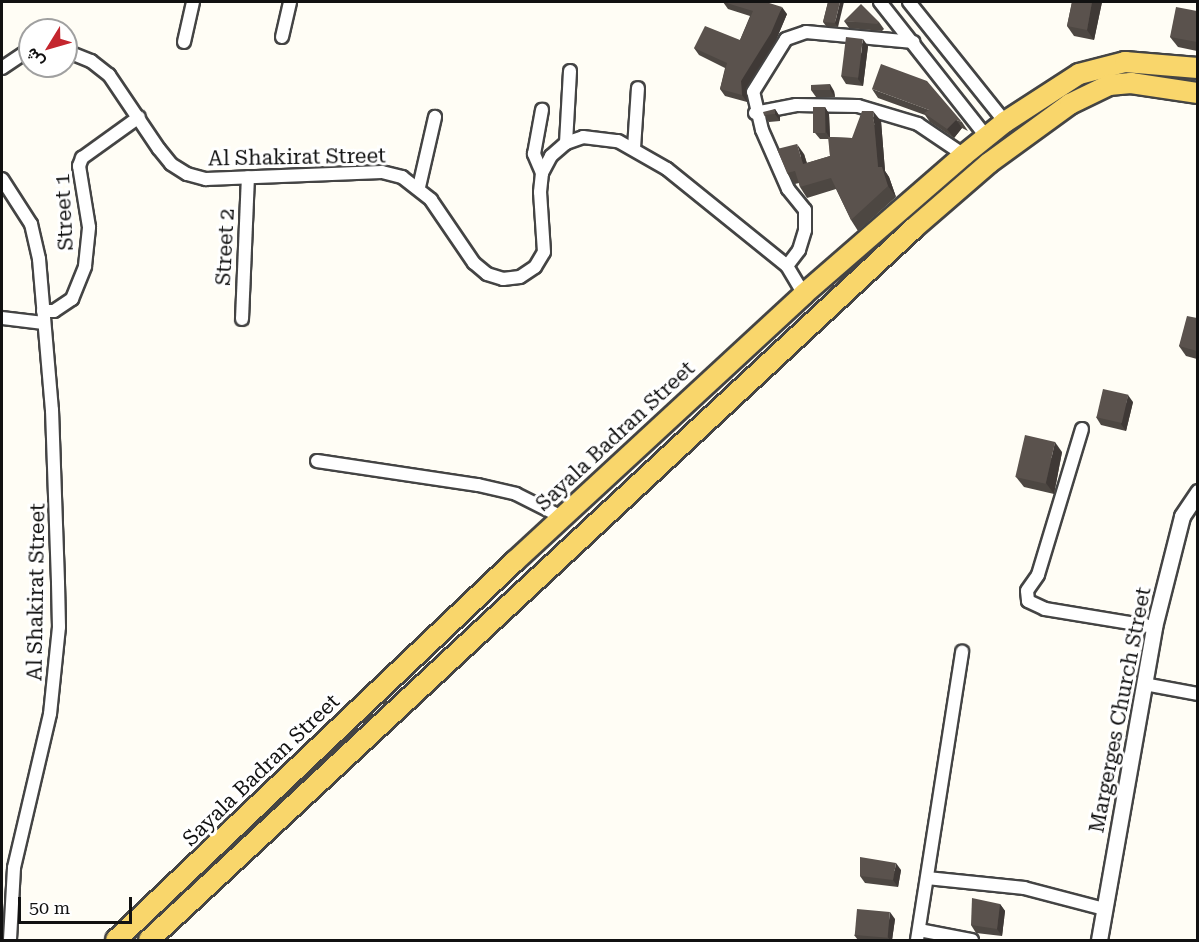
<!DOCTYPE html>
<meta charset="utf-8">
<style>
body{margin:0}
#map{position:relative;width:1199px;height:942px;overflow:hidden;background:#fffdf5;font-family:"Roboto Serif",Vazirmatn,serif}
div>[style]{position:absolute}
[style*='--x']{left:calc(var(--x)*1px);top:calc(var(--y)*1px);width:calc(var(--w)*1px);rotate:calc(var(--a)*1deg)}
.roads{filter:drop-shadow(2px 0 #444) drop-shadow(-2px 0 #444) drop-shadow(0 2px #444) drop-shadow(0 -2px #444)}
.minor>*{height:12px;margin:-6px;padding:0 6px;transform-origin:6px;border-radius:6px;background:#fff}
.tertiary>*{height:15px;margin:-7.5px;padding:0 7.5px;transform-origin:7.5px;border-radius:7.5px;background:#fff}
.primary>*{height:20px;margin:-10px;padding:0 10px;transform-origin:10px;border-radius:10px;background:#f9d66b}
.wall>*{inset:0;background:#4d4742}
.shaded-wall>*{inset:0;background:#3f3936}
.building>*{inset:0;background:#5a524d;transform-origin:0 0}
span{translate:-50% -50%;white-space:nowrap;text-align:center;line-height:1.15;-webkit-text-stroke:6px #fff;paint-order:stroke}
.street-label{font-size:21px;color:#111}
.frame{position:absolute;inset:0;border:3px solid #111;pointer-events:none}
.north{position:absolute;left:18px;top:18px;width:60px;height:60px;box-sizing:border-box;background:#fff;border:2px solid #a0a0a0;border-radius:50%;rotate:233deg;font-size:16px;font-weight:700;line-height:24px;text-align:center;color:#111}
.north::after{content:'';display:block;margin:auto;width:21px;height:27px;background:#c4262e;clip-path:polygon(50% 0,100% 100%,50% 72%,0 100%)}
.scale{position:absolute;left:18px;top:897px;width:114px;height:27px;box-sizing:border-box;border:3px solid #111;border-top:0;padding-left:8px;font-size:18px;line-height:21px;white-space:nowrap;color:#111;-webkit-text-stroke:4px #fff;paint-order:stroke}
</style>
<div id="map">
<div class="roads">
<div class="minor">
<i style="--x:880;--y:2;--w:171;--a:51.7"></i>
<i style="--x:909;--y:2;--w:154;--a:51.3"></i>
<i style="--x:282;--y:37;--w:36;--a:-77"></i>
<i style="--x:184;--y:42;--w:41;--a:-77.3"></i>
<i style="--x:66;--y:51;--w:27;--a:22"></i>
<i style="--x:91;--y:61;--w:23;--a:38"></i>
<i style="--x:109;--y:75;--w:89;--a:56"></i>
<i style="--x:159;--y:149;--w:19;--a:51"></i>
<i style="--x:171;--y:164;--w:19;--a:32"></i>
<i style="--x:187;--y:174;--w:20;--a:15"></i>
<i style="--x:206;--y:179;--w:176;--a:-2.3"></i>
<i style="--x:382;--y:172;--w:21;--a:14"></i>
<i style="--x:402;--y:177;--w:37;--a:38"></i>
<i style="--x:431;--y:200;--w:76;--a:55.7"></i>
<i style="--x:474;--y:263;--w:17;--a:40"></i>
<i style="--x:487;--y:274;--w:17;--a:17"></i>
<i style="--x:503;--y:279;--w:17;--a:-7"></i>
<i style="--x:520;--y:277;--w:18;--a:-34"></i>
<i style="--x:535;--y:267;--w:17;--a:-59"></i>
<i style="--x:544;--y:252;--w:60;--a:-93.8"></i>
<i style="--x:540;--y:192;--w:19;--a:-84"></i>
<i style="--x:542;--y:173;--w:19;--a:-62"></i>
<i style="--x:551;--y:156;--w:20;--a:-41"></i>
<i style="--x:566;--y:143;--w:18;--a:-19"></i>
<i style="--x:583;--y:137;--w:35;--a:7"></i>
<i style="--x:618;--y:141;--w:56;--a:29.7"></i>
<i style="--x:667;--y:169;--w:154;--a:38.9"></i>
<i style="--x:787;--y:266;--w:33;--a:59"></i>
<i style="--x:2;--y:68;--w:34;--a:-34"></i>
<i style="--x:755;--y:113;--w:42;--a:-11"></i>
<i style="--x:796;--y:105;--w:62;--a:0.9"></i>
<i style="--x:858;--y:106;--w:63;--a:16.7"></i>
<i style="--x:918;--y:124;--w:55;--a:34"></i>
<i style="--x:566;--y:143;--w:72;--a:-86.8"></i>
<i style="--x:634;--y:148;--w:60;--a:-86.2"></i>
<i style="--x:542;--y:173;--w:21;--a:-113"></i>
<i style="--x:534;--y:154;--w:45;--a:-79.7"></i>
<i style="--x:2;--y:179;--w:54;--a:57.2"></i>
<i style="--x:31;--y:224;--w:36;--a:77"></i>
<i style="--x:39;--y:259;--w:152;--a:85.1"></i>
<i style="--x:52;--y:410;--w:173;--a:88"></i>
<i style="--x:58;--y:583;--w:44;--a:88.7"></i>
<i style="--x:59;--y:627;--w:87;--a:95.9"></i>
<i style="--x:50;--y:714;--w:158;--a:103.2"></i>
<i style="--x:14;--y:868;--w:72;--a:93.2"></i>
<i style="--x:419;--y:187;--w:72;--a:-77.1"></i>
<i style="--x:787;--y:266;--w:20;--a:-53"></i>
<i style="--x:799;--y:250;--w:21;--a:-73"></i>
<i style="--x:805;--y:230;--w:20;--a:-90"></i>
<i style="--x:805;--y:210;--w:27;--a:-129"></i>
<i style="--x:788;--y:189;--w:64;--a:-113.8"></i>
<i style="--x:762;--y:130;--w:39;--a:-103"></i>
<i style="--x:753;--y:92;--w:62;--a:-58.1"></i>
<i style="--x:786;--y:39;--w:21;--a:-19"></i>
<i style="--x:806;--y:32;--w:108;--a:5.3"></i>
<i style="--x:43;--y:311;--w:11;--a:0"></i>
<i style="--x:54;--y:311;--w:22;--a:-34"></i>
<i style="--x:72;--y:299;--w:35;--a:-68"></i>
<i style="--x:85;--y:266;--w:39;--a:-84"></i>
<i style="--x:89;--y:227;--w:62;--a:-99.3"></i>
<i style="--x:79;--y:166;--w:9;--a:-69"></i>
<i style="--x:82;--y:158;--w:70;--a:-35.7"></i>
<i style="--x:2;--y:318;--w:42;--a:6.8"></i>
<i style="--x:242;--y:319;--w:142;--a:-87.6"></i>
<i style="--x:1082;--y:429;--w:152;--a:106.8"></i>
<i style="--x:1038;--y:575;--w:19;--a:125"></i>
<i style="--x:1027;--y:591;--w:10;--a:84"></i>
<i style="--x:1028;--y:601;--w:19;--a:25"></i>
<i style="--x:1045;--y:609;--w:110;--a:9.4"></i>
<i style="--x:317;--y:461;--w:163;--a:8.5"></i>
<i style="--x:478;--y:485;--w:39;--a:13"></i>
<i style="--x:516;--y:494;--w:51;--a:26.6"></i>
<i style="--x:1144;--y:684;--w:55;--a:10.5"></i>
<i style="--x:927;--y:878;--w:98;--a:5.9"></i>
<i style="--x:1024;--y:888;--w:83;--a:14.7"></i>
<i style="--x:919;--y:930;--w:54;--a:10.7"></i>
<i style="--x:917;--y:940;--w:292;--a:-81.1"></i>
</div>
<div class="tertiary">
<i style="--x:1099;--y:940;--w:318;--a:-80"></i>
<i style="--x:1154;--y:627;--w:114;--a:-75.8"></i>
<i style="--x:1182;--y:516;--w:29;--a:-56"></i>
</div>
<div class="primary">
<i style="--x:116;--y:940;--w:550;--a:-43.53"></i>
<i style="--x:515;--y:561;--w:393;--a:-42.7"></i>
<i style="--x:804;--y:294;--w:212;--a:-41"></i>
<i style="--x:964;--y:155;--w:53;--a:-38.8"></i>
<i style="--x:1005;--y:122;--w:88;--a:-33"></i>
<i style="--x:1079;--y:74;--w:48;--a:-14.6"></i>
<i style="--x:1125;--y:62;--w:73;--a:4.7"></i>
<i style="--x:149;--y:940;--w:1045;--a:-42.94"></i>
<i style="--x:914;--y:228;--w:99;--a:-40.9"></i>
<i style="--x:989;--y:163;--w:100;--a:-36.1"></i>
<i style="--x:1070;--y:104;--w:43;--a:-26"></i>
<i style="--x:1109;--y:85;--w:22;--a:-5"></i>
<i style="--x:1131;--y:83;--w:68;--a:8.5"></i>
</div>
</div>
<div class="wall">
<i style="clip-path:polygon(723px 2px,787px 14px,776px 40px,746px 88px,747px 102px,725px 96px,720px 89px,725px 68px,699px 55px,694px 48px,740px 40px,750px 16px,728px 9px)"></i>
<i style="clip-path:polygon(828px 2px,838px 27px,826px 26px,823px 22px)"></i>
<i style="clip-path:polygon(1072px 2px,1102px 2px,1094px 40px,1074px 36px,1067px 26px)"></i>
<i style="clip-path:polygon(1197px 11px,1197px 51px,1178px 47px,1170px 37px)"></i>
<i style="clip-path:polygon(844px 21px,879px 22px,884px 29px,882px 31px,849px 28px)"></i>
<i style="clip-path:polygon(868px 46px,863px 86px,846px 84px,841px 76px)"></i>
<i style="clip-path:polygon(811px 85px,834px 91px,835px 97px,816px 97px,811px 90px)"></i>
<i style="clip-path:polygon(872px 89px,962px 122px,968px 131px,962px 128px,954px 138px,930px 122px,925px 115px,878px 98px)"></i>
<i style="clip-path:polygon(825px 107px,829px 114px,830px 137px,852px 138px,881px 121px,885px 171px,889px 177px,896px 197px,858px 231px,851px 220px,836px 189px,807px 198px,800px 187px,799px 183px,795px 184px,787px 173px,804px 154px,807px 163px,830px 156px,829px 139px,820px 139px,815px 133px)"></i>
<i style="clip-path:polygon(775px 109px,780px 117px,780px 121px,769px 122px,764px 115px)"></i>
<i style="clip-path:polygon(1197px 318px,1197px 359px,1186px 356px,1179px 346px)"></i>
<i style="clip-path:polygon(1133px 402px,1126px 431px,1101px 425px,1096px 417px)"></i>
<i style="clip-path:polygon(1062px 452px,1054px 494px,1024px 487px,1016px 477px)"></i>
<i style="clip-path:polygon(901px 870px,898px 887px,865px 883px,860px 876px)"></i>
<i style="clip-path:polygon(1000px 904px,1005px 911px,1002px 936px,976px 933px,971px 925px)"></i>
<i style="clip-path:polygon(895px 919px,892px 940px,858px 940px,854px 935px)"></i>
</div>
<div class="shaded-wall">
<i style="clip-path:polygon(840px 2px,844px 2px,838px 27px,835px 23px)"></i>
<i style="clip-path:polygon(1092px 2px,1102px 2px,1094px 40px,1087px 30px)"></i>
<i style="clip-path:polygon(782px 7px,787px 14px,776px 40px,746px 88px,747px 102px,742px 95px,741px 81px)"></i>
<i style="clip-path:polygon(863px 39px,868px 46px,863px 86px,858px 79px)"></i>
<i style="clip-path:polygon(830px 84px,834px 91px,835px 97px,830px 90px)"></i>
<i style="clip-path:polygon(825px 107px,829px 114px,830px 138px,826px 132px)"></i>
<i style="clip-path:polygon(775px 109px,780px 117px,780px 121px,775px 114px)"></i>
<i style="clip-path:polygon(873px 111px,881px 121px,885px 171px,889px 177px,896px 197px,888px 186px,878px 167px)"></i>
<i style="clip-path:polygon(956px 120px,962px 128px,954px 138px,947px 129px)"></i>
<i style="clip-path:polygon(797px 144px,804px 154px,810px 175px,803px 164px)"></i>
<i style="clip-path:polygon(1128px 395px,1133px 402px,1126px 431px,1121px 424px)"></i>
<i style="clip-path:polygon(1055px 442px,1062px 452px,1054px 494px,1046px 483px)"></i>
<i style="clip-path:polygon(896px 863px,901px 870px,898px 887px,893px 880px)"></i>
<i style="clip-path:polygon(1000px 904px,1005px 911px,1002px 936px,997px 929px)"></i>
<i style="clip-path:polygon(890px 912px,895px 919px,892px 940px,890px 940px,887px 936px)"></i>
</div>
<div class="building">
<i style="clip-path:polygon(723px 2px,766px 2px,782px 7px,771px 33px,741px 81px,742px 95px,720px 89px,727px 63px,694px 48px,705px 26px,740px 40px,753px 11px)"></i>
<i style="clip-path:polygon(828px 2px,840px 2px,835px 23px,823px 22px)"></i>
<i style="clip-path:polygon(1072px 2px,1092px 2px,1087px 30px,1067px 26px)"></i>
<i style="clip-path:polygon(861px 4px,879px 22px,877px 24px,844px 21px)"></i>
<i style="clip-path:polygon(1176px 7px,1197px 11px,1197px 42px,1170px 37px)"></i>
<i style="left:846px;top:37px;width:17px;height:39px;rotate:7deg"></i>
<i style="clip-path:polygon(881px 64px,927px 81px,962px 122px,956px 120px,947px 129px,924px 113px,929px 110px,872px 89px)"></i>
<i style="clip-path:polygon(830px 84px,830px 90px,811px 90px,811px 85px)"></i>
<i style="left:813px;top:107px;width:12px;height:26px"></i>
<i style="clip-path:polygon(775px 109px,775px 114px,764px 115px,763px 112px)"></i>
<i style="clip-path:polygon(862px 111px,873px 111px,878px 167px,882px 167px,888px 186px,851px 220px,831px 178px,800px 187px,795px 171px,787px 173px,777px 149px,797px 144px,803px 164px,830px 156px,828px 137px,852px 138px)"></i>
<i style="clip-path:polygon(1187px 316px,1197px 318px,1197px 351px,1179px 346px)"></i>
<i style="left:1103px;top:389px;width:26px;height:29px;rotate:13deg"></i>
<i style="left:1025px;top:435px;width:31px;height:43px;rotate:13deg"></i>
<i style="clip-path:polygon(860px 857px,896px 863px,893px 880px,860px 876px)"></i>
<i style="clip-path:polygon(972px 898px,1000px 904px,997px 929px,971px 925px)"></i>
<i style="left:857px;top:909px;width:33px;height:26px;rotate:5deg"></i>
</div>
<div class="street-label">
<span style="left:297px;top:157px;rotate:-1deg">Al Shakirat Street</span>
<span style="left:64px;top:212px;rotate:-93deg">Street 1</span>
<span style="left:225px;top:247px;rotate:-87deg">Street 2</span>
<span style="left:615px;top:436px;rotate:-43deg">Sayala Badran Street</span>
<span style="left:36px;top:592px;rotate:-89deg">Al Shakirat Street</span>
<span style="left:1120px;top:710px;rotate:-79deg">Margerges Church Street</span>
<span style="left:261px;top:770px;rotate:-44deg">Sayala Badran Street</span>
</div>
<div class="frame"></div>
<div class="north">ش</div>
<div class="scale">50 m</div>
</div>
